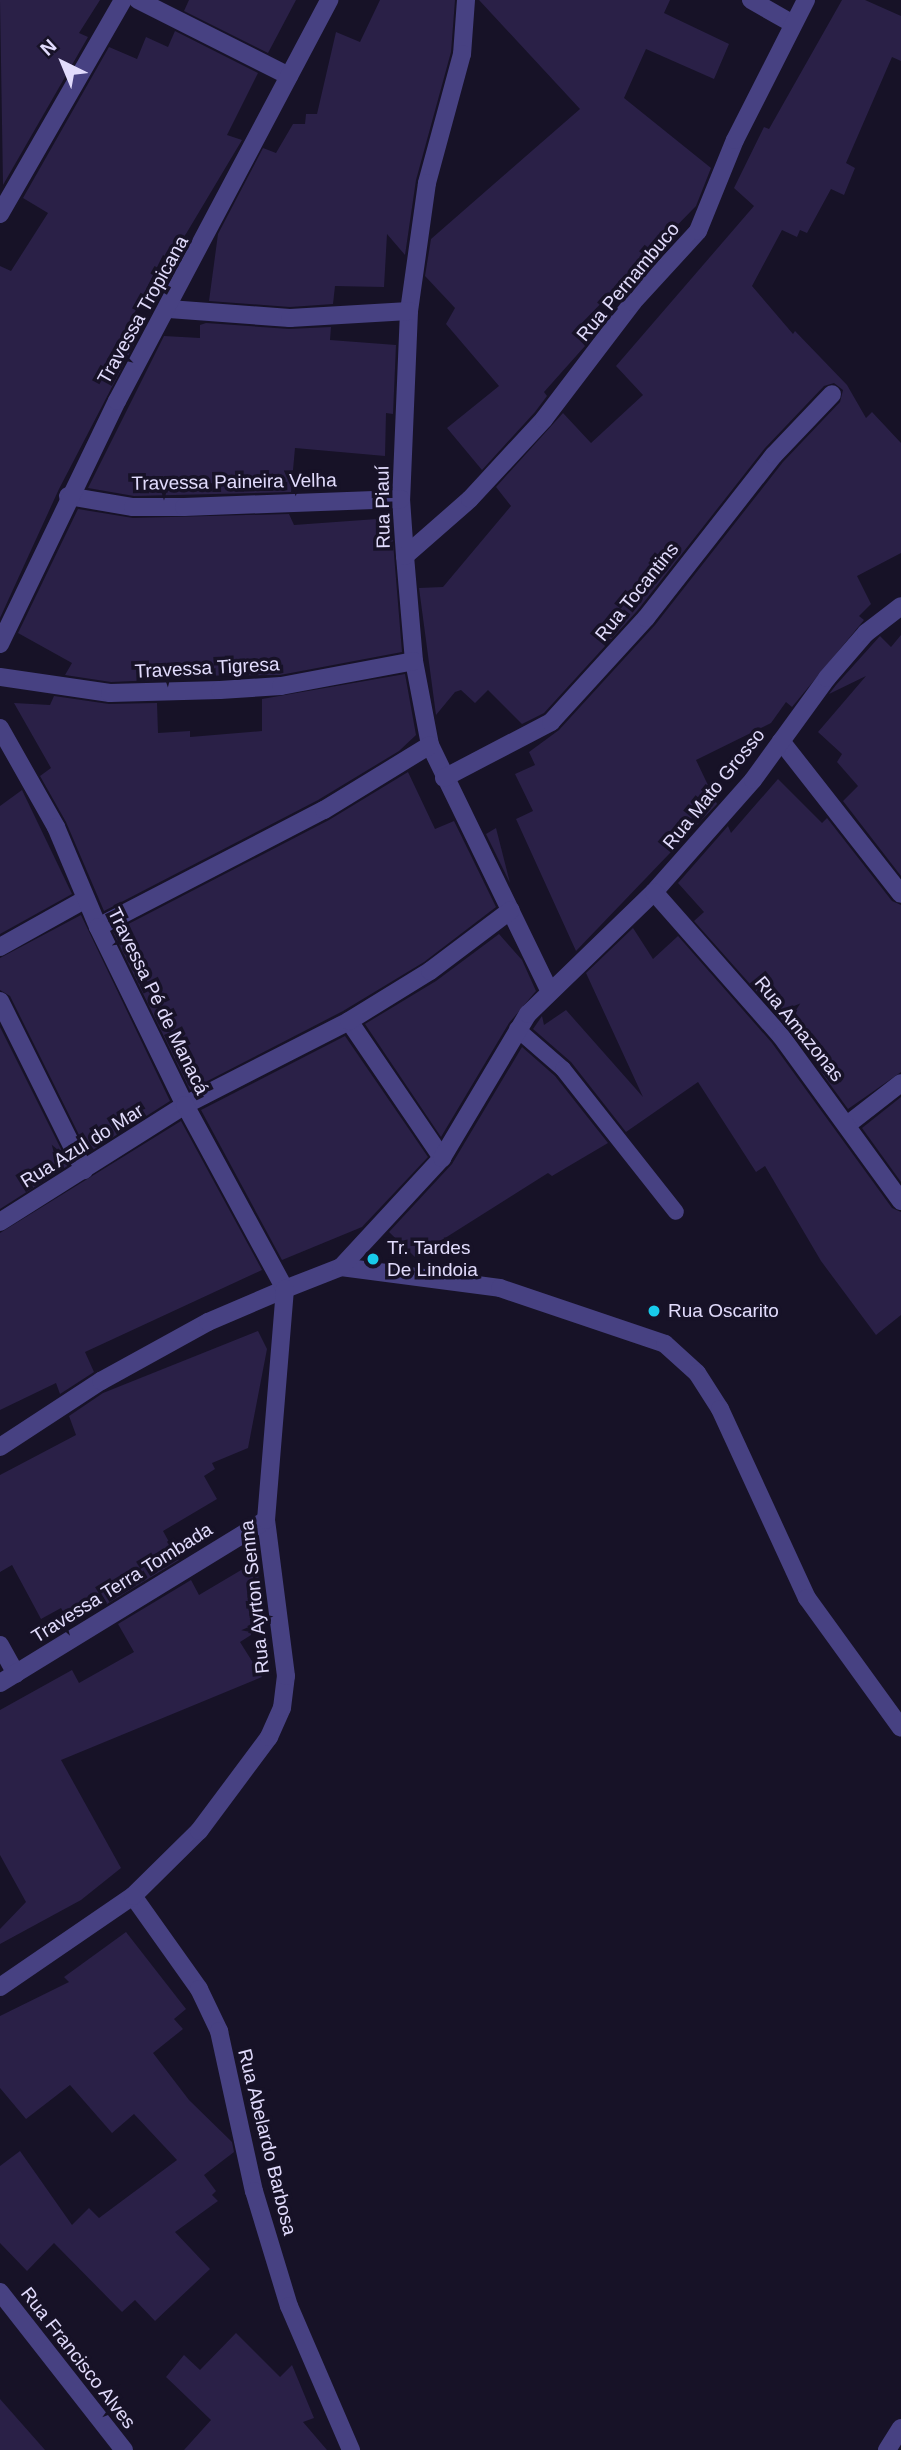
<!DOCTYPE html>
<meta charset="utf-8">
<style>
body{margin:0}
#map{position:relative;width:901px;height:2450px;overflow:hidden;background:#171227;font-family:Arial,sans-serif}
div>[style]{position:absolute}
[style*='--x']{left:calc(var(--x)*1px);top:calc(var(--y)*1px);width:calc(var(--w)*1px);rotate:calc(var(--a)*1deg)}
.building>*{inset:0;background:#2a2047}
.service>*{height:16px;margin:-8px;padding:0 8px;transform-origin:8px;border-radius:8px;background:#474182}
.minor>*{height:18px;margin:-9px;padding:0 9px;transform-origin:9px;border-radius:9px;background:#474182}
.tertiary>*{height:18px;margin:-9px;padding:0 9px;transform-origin:9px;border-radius:9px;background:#474182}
.dots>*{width:19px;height:19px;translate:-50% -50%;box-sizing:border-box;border:4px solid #171227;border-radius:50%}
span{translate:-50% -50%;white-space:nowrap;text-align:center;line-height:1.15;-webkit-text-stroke:7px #171227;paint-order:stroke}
.street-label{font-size:19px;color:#e1dbfc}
.poi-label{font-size:19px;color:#e1dbfc}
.left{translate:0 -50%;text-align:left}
.north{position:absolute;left:28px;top:28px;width:70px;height:70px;-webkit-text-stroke:5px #171227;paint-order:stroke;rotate:317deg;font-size:19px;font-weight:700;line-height:28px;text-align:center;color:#e1dbfc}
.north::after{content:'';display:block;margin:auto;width:24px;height:32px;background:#e1dbfc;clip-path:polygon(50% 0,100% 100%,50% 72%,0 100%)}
</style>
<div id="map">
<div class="building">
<i style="clip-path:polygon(0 0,100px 0,79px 33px,88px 37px,3px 185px)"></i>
<i style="clip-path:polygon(189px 0,296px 0,268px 53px,184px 11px)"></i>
<i style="clip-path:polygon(380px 0,455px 0,451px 52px,416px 180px,405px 255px,387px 234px,384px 287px,335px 286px,333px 304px,290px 307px,209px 301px,218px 234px,263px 148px,276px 153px,293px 124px,305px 124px,306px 114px,317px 114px,336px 32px,360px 42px)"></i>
<i style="clip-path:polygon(479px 0,670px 0,664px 13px,729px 44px,714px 79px,646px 49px,624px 98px,711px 168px,696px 206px,573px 332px,585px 346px,544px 392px,547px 396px,535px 412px,482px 470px,447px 428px,499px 386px,446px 324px,455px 308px,425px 276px,431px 239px,580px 109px)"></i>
<i style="clip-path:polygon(842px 0,865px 0,901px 16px,901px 61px,892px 57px,846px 163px,855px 168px,844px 195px,831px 189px,807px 233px,800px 230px,797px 237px,782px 230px,752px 286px,793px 334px,795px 331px,847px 385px,866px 418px,872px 412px,901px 443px,901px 553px,857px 576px,871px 604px,859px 616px,864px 620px,792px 707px,786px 702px,771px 723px,696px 760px,717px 804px,576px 951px,516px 819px,533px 811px,515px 774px,535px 765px,529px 752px,559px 730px,655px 625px,783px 462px,840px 402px,843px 390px,834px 383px,824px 386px,765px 448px,637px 611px,544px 713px,522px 724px,488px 690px,475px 703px,461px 690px,455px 692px,436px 715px,419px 588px,443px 587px,511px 506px,496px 487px,563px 413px,591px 443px,643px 395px,616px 366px,754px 206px,734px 188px,764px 127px,769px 129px)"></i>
<i style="clip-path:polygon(175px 31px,258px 73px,227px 135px,242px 140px,171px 259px,163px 255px,124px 334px,139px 335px,59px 489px,0 618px,0 266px,11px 271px,48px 213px,23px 198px,109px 47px,137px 59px,146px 37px,168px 47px)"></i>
<i style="clip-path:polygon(206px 323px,289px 329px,331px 327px,330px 340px,396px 345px,393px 414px,386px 413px,385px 456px,295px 448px,291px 492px,134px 496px,88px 488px,164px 336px,200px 338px,200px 325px)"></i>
<i style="clip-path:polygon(78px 509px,133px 518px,289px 514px,294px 525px,391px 518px,402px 652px,280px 675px,156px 676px,156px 680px,111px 682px,65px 675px,72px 663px,18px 633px)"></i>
<i style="clip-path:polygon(901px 635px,901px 876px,843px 801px,858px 786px,837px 762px,842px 754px,818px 732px,866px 676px,829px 694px,836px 685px,880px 636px,891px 647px)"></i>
<i style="clip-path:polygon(405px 674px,416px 735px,399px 751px,318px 800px,104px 911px,66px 822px,40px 776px,51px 768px,14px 703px,50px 705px,54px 696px,109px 704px,157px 703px,158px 733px,190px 731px,190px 737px,262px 731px,262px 699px)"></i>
<i style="clip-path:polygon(408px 772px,435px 829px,454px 821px,496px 907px,424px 962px,343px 1011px,190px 1090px,113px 932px,329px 820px)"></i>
<i style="clip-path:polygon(778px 779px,822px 823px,827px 818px,892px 901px,901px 905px,901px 1072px,848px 1109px,790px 1029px,694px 921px,704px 912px,678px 883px,728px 826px,731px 833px)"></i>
<i style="clip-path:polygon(22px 790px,72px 894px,0 934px,0 806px)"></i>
<i style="clip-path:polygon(496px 828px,510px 883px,486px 834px)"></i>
<i style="clip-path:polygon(81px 915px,170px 1101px,88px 1153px,10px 996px,0 990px,0 958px)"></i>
<i style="clip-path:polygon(633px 928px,653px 959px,678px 936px,772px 1043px,892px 1208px,901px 1212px,901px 1315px,876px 1335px,821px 1261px,765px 1166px,756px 1172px,698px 1082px,626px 1132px,571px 1062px,533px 1029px,542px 1016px,544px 1025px,566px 1010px,643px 1097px,586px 973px)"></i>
<i style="clip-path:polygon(499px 934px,522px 960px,536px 991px,509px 1023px,441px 1137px,365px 1024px,436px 981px)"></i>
<i style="clip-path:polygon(0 1027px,69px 1165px,0 1209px)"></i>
<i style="clip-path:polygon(345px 1036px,428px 1157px,362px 1227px,282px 1260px,201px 1110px)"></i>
<i style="clip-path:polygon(522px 1047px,555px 1076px,608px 1143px,552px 1176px,548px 1173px,415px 1257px,389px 1232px,452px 1164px)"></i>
<i style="clip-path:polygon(901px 1097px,901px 1182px,862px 1128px)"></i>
<i style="clip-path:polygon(181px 1121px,262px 1270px,85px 1352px,94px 1372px,60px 1394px,56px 1383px,0 1410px,0 1233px)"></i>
<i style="clip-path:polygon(258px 1331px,267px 1349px,248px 1448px,212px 1463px,215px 1469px,204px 1476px,217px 1499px,163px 1531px,179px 1560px,107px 1604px,101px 1593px,65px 1615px,61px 1608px,41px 1619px,12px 1565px,0 1572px,0 1475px,76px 1435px,69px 1416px,103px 1393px)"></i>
<i style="clip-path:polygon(258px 1560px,259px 1593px,251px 1635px,240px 1642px,262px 1677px,61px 1760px,121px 1868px,81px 1900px,0 1944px,0 1929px,26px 1902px,0 1855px,0 1710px,72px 1670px,79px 1683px,134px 1652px,118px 1624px,191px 1580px,199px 1595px)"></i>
<i style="clip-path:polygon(126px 1932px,186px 2009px,174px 2019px,183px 2029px,153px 2053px,189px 2100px,232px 2142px,234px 2152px,204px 2175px,216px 2191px,212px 2195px,218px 2201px,175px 2232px,210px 2269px,155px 2321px,135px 2300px,122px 2312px,54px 2243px,27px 2271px,0 2243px,0 2166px,20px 2151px,72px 2225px,89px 2208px,99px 2218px,177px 2160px,134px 2114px,112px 2133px,70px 2085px,26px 2119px,0 2088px,0 2016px,69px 1982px,64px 1977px)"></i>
<i style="clip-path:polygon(236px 2333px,280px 2377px,292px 2365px,314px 2418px,303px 2422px,327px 2450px,184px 2450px,211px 2420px,166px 2377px,184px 2355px,200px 2370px)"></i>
<i style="clip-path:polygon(0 2399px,45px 2450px,0 2450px)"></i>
</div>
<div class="service">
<i style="--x:517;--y:1029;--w:61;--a:41"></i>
<i style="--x:563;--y:1069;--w:182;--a:51.7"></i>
</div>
<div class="minor">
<i style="--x:138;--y:0;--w:169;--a:26.7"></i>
<i style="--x:466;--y:0;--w:54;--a:94.2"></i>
<i style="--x:462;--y:54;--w:134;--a:105.2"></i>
<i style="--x:427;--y:183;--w:129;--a:98"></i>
<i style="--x:409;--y:311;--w:188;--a:92.4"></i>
<i style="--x:401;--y:499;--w:57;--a:86"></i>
<i style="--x:405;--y:556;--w:105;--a:85.1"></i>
<i style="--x:414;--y:661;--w:86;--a:79.2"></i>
<i style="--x:430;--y:745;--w:272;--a:64.1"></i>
<i style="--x:751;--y:0;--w:48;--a:29.7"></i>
<i style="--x:0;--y:214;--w:247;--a:-60.1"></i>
<i style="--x:169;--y:309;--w:121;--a:4.3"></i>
<i style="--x:290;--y:318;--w:119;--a:-3.4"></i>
<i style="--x:68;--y:496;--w:66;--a:9.6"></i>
<i style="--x:133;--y:507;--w:51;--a:0"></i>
<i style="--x:184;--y:507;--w:217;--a:-2.1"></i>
<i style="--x:405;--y:556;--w:86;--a:-41.2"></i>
<i style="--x:470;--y:499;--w:109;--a:-47.2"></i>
<i style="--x:544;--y:419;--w:147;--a:-52.7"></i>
<i style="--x:633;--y:302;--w:96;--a:-47.5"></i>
<i style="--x:698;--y:231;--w:98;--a:-67.9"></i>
<i style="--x:735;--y:140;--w:157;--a:-63.1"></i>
<i style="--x:0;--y:644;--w:270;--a:-64.3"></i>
<i style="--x:117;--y:401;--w:454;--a:-62.1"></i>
<i style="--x:0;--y:677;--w:111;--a:8.3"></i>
<i style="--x:110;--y:693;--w:110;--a:-1.6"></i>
<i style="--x:220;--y:690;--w:61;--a:-3.8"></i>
<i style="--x:281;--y:686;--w:135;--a:-10.6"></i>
<i style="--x:781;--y:741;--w:194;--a:51.9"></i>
<i style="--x:444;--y:778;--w:121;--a:-27.6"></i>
<i style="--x:551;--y:722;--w:141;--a:-47.6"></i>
<i style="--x:646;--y:618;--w:207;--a:-51.9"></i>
<i style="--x:774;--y:455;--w:84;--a:-46.4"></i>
<i style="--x:654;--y:892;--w:149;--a:-48.5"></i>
<i style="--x:753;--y:780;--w:126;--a:-54"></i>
<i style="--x:827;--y:678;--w:60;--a:-49.1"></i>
<i style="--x:866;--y:633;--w:44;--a:-37.6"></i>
<i style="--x:98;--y:927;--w:254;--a:-27.4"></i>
<i style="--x:324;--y:810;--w:124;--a:-31.5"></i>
<i style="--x:0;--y:947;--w:98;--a:-29.2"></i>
<i style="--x:0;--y:1001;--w:189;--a:63.6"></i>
<i style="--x:349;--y:1021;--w:166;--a:55.8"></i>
<i style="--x:847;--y:1125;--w:68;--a:-37.9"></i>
<i style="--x:0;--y:1222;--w:219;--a:-32.3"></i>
<i style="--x:185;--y:1105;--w:184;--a:-27.1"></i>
<i style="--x:349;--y:1021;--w:95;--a:-31.7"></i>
<i style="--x:430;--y:971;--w:101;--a:-37"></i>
<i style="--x:341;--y:1267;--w:160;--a:7.5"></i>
<i style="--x:500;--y:1288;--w:174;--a:18.7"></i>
<i style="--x:665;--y:1344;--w:43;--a:42.2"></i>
<i style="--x:697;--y:1373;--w:43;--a:57.4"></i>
<i style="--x:720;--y:1409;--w:208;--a:65.3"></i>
<i style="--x:807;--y:1598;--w:160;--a:54.1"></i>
<i style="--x:0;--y:1447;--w:121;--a:-33.2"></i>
<i style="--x:101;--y:1381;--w:122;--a:-28.9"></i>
<i style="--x:208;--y:1322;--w:84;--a:-23.2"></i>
<i style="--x:0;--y:1645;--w:33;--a:61"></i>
<i style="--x:133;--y:1896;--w:114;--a:54.6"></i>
<i style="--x:199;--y:1989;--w:47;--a:64.5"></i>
<i style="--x:219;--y:2031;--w:164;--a:77.7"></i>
<i style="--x:254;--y:2191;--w:120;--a:73.1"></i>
<i style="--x:289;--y:2306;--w:157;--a:66.7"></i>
<i style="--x:0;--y:1987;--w:161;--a:-34.4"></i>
<i style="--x:133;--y:1896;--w:93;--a:-44.6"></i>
<i style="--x:199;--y:1831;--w:117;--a:-53.3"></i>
<i style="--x:269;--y:1737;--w:32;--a:-66"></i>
<i style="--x:282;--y:1708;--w:32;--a:-83"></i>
<i style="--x:286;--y:1676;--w:157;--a:-97.3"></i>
<i style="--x:0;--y:2292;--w:201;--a:51.9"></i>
<i style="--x:887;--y:2450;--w:26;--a:-58"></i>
</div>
<div class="tertiary">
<i style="--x:0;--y:728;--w:114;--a:60.5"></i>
<i style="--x:56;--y:827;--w:108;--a:67.2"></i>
<i style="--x:98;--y:927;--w:198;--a:64"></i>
<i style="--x:185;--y:1105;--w:209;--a:61.5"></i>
<i style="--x:285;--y:1289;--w:60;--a:-21.4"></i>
<i style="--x:341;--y:1267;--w:149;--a:-47.2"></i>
<i style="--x:442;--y:1158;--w:168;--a:-59.2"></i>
<i style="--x:528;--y:1014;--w:175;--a:-44.1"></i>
<i style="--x:654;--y:892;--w:192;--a:48.6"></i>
<i style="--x:781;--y:1036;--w:204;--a:54"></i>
<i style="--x:0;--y:1683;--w:312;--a:-31.5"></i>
<i style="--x:266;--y:1520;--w:232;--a:-85.3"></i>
</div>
<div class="dots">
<i style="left:373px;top:1259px;background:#18cbeb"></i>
<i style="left:654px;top:1311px;background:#18cbeb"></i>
</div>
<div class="street-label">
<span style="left:628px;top:282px;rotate:-50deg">Rua Pernambuco</span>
<span style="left:143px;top:310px;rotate:-61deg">Travessa Tropicana</span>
<span style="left:234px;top:482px;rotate:-1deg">Travessa Paineira Velha</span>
<span style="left:383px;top:507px;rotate:-91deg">Rua Piauí</span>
<span style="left:637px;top:592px;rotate:-51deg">Rua Tocantins</span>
<span style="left:207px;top:668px;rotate:-3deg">Travessa Tigresa</span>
<span style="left:714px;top:789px;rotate:-51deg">Rua Mato Grosso</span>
<span style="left:158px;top:1001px;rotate:64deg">Travessa Pé de Manacá</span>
<span style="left:799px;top:1029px;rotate:51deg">Rua Amazonas</span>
<span style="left:82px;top:1146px;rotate:-32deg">Rua Azul do Mar</span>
<span style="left:122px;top:1583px;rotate:-32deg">Travessa Terra Tombada</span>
<span style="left:255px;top:1597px;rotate:-96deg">Rua Ayrton Senna</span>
<span style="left:267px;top:2142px;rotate:76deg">Rua Abelardo Barbosa</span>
<span style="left:78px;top:2358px;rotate:52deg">Rua Francisco Alves</span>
</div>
<div class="poi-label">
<span class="left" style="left:387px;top:1259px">Tr. Tardes<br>De Lindoia</span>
<span class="left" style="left:668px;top:1311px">Rua Oscarito</span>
</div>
<div class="north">N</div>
</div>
